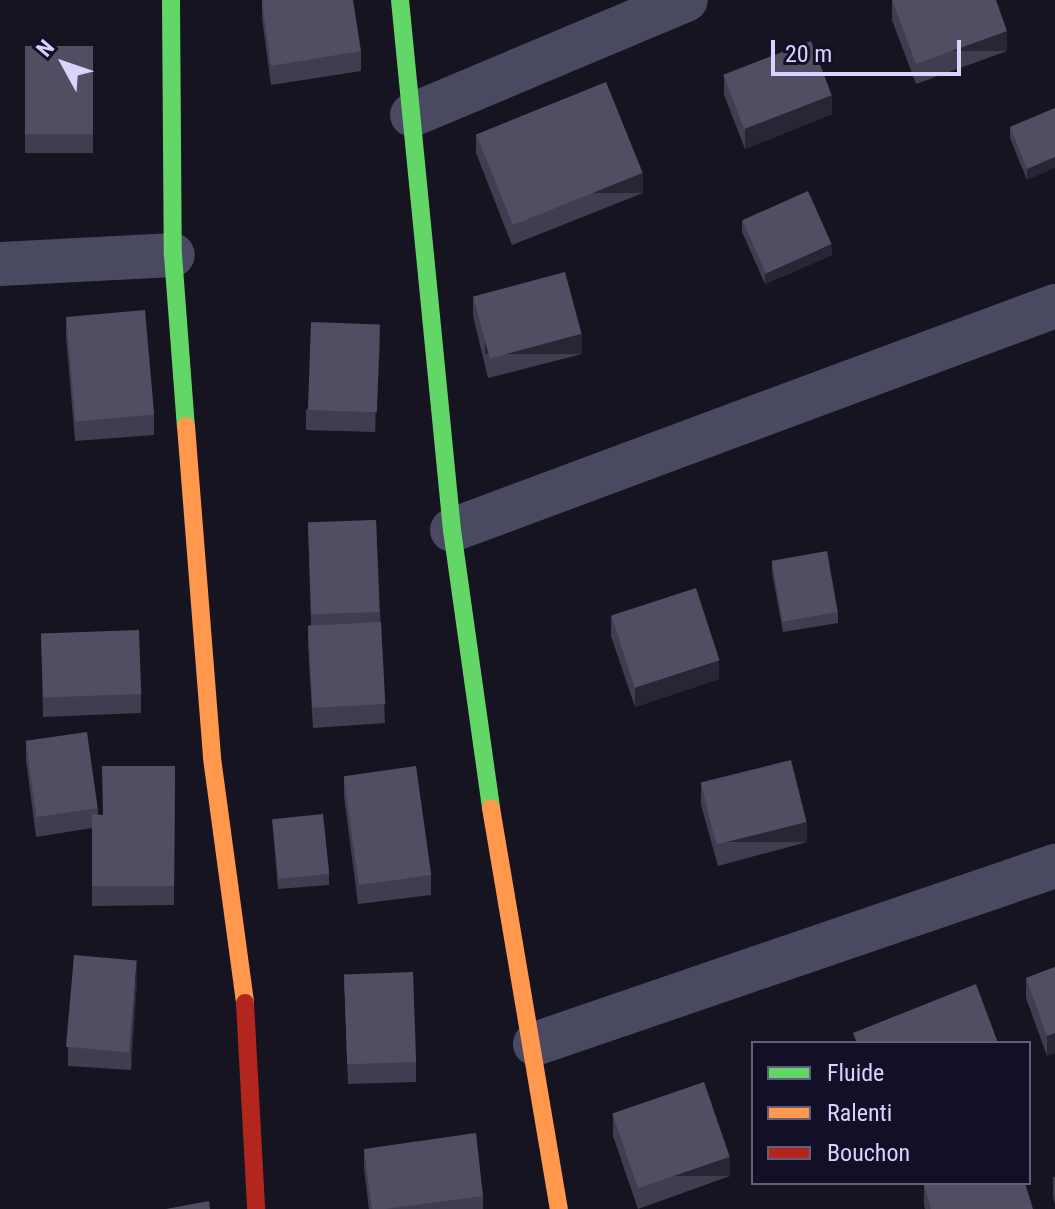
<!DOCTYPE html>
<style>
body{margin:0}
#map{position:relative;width:1055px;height:1209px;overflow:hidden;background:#161421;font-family:"Roboto Condensed",sans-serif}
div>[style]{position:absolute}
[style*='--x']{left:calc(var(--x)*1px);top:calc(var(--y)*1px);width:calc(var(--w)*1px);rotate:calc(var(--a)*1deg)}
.street>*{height:44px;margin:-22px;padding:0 22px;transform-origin:22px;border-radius:22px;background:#4a4962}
.fast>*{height:18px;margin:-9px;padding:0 9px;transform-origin:9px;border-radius:9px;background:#63d668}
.slow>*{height:18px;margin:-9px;padding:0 9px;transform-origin:9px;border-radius:9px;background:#ff974d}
.jam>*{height:18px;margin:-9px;padding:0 9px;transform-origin:9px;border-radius:9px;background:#b3261e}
.wall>*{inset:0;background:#403d50;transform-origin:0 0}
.shaded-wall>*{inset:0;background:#282635;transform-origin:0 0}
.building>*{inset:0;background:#504e63;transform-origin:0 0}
span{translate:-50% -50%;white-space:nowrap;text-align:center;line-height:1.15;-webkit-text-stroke:6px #130f26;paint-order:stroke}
.legend{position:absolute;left:751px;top:1041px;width:280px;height:144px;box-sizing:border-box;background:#130f26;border:2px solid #625e7d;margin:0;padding:10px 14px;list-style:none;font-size:24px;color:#d9d4ff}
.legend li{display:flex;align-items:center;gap:16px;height:40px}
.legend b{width:40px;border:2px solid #625e7d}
.north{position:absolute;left:24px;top:24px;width:80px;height:80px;-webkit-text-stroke:6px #130f26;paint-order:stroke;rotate:310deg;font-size:22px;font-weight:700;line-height:32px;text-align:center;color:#d9d4ff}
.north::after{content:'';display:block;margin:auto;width:28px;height:36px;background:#d9d4ff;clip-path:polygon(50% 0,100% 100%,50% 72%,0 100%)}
.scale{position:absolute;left:771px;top:40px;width:190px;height:36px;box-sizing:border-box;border:4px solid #d9d4ff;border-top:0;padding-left:10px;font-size:24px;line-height:28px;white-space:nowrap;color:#d9d4ff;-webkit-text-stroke:6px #130f26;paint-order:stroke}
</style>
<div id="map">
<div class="street">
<i style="--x:412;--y:115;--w:297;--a:-22.8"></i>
<i style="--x:0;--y:264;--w:173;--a:-3"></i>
<i style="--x:452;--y:530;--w:643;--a:-20.38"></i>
<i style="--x:535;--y:1044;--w:550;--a:-18.9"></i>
</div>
<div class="fast">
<i style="--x:171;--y:0;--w:255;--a:89.6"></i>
<i style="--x:173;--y:255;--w:171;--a:85.7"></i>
<i style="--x:400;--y:0;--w:533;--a:84.4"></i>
<i style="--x:452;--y:530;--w:281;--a:82"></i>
</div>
<div class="slow">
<i style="--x:186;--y:426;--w:333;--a:85.5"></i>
<i style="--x:212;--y:758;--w:247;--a:82.3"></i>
<i style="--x:491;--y:808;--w:407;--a:80.4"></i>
</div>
<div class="jam">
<i style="--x:245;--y:1003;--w:206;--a:86.9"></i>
</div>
<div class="wall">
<i style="clip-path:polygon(262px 0,361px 51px,361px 71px,271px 85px,262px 18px)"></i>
<i style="clip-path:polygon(892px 0,1007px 51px,916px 84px,892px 20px)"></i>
<i style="left:25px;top:46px;width:68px;height:107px"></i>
<i style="clip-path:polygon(724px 76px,832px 114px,745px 149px,724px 95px)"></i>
<i style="clip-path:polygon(1055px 108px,1027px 180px,1010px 138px,1010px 127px)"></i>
<i style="clip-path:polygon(476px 134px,643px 193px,512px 245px,476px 153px)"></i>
<i style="clip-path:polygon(742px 221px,832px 255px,765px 284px,742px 232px)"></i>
<i style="clip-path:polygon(473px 297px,582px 354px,488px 378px,473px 316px)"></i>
<i style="clip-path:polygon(66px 316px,154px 415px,154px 435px,75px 441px,66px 336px)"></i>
<i style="clip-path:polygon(380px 345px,375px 432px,306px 430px,306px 410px)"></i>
<i style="clip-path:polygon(376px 520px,385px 723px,313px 728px,308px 645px,308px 626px,311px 625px,308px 524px)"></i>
<i style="clip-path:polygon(772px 561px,838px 612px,838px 623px,783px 632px,772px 572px)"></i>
<i style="clip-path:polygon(611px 616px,719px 679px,635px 707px,611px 636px)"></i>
<i style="clip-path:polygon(41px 634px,141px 694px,141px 713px,43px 717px)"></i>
<i style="clip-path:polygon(26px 741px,98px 808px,98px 815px,102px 815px,175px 766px,174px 905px,92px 906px,92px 828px,36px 837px,26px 760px)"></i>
<i style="clip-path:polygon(344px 776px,431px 875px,431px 895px,358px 904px,344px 796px)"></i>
<i style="clip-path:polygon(701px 785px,807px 842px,718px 866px,701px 805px)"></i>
<i style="clip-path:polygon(272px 819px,329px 874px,329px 885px,278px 889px)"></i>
<i style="clip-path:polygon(1055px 967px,1047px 1056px,1026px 998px,1026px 978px)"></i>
<i style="clip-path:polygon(344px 973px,416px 1062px,416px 1082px,348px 1084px)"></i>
<i style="clip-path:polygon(137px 979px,131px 1070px,68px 1066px,68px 1047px)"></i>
<i style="clip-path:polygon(613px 1116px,730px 1176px,638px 1209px,613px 1136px)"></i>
<i style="clip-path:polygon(364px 1149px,483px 1196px,483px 1209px,369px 1209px,364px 1168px)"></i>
<i style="clip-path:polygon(1053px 1177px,1055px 1177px,1055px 1205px,1053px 1197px)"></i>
<i style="clip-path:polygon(924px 1185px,1033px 1209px,925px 1209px,924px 1205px)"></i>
</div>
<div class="shaded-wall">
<i style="left:1007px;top:31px;width:20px;height:97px;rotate:90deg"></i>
<i style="clip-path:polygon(832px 95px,832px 114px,745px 149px,745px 129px)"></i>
<i style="clip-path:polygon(1055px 157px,1055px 168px,1027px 180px,1027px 169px)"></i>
<i style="left:643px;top:173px;width:20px;height:141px;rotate:90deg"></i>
<i style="clip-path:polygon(832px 244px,832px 255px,765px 284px,765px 274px)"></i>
<i style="clip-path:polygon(380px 325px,380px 345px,375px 432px,375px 413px)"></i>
<i style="left:582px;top:334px;width:20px;height:97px;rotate:90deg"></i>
<i style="clip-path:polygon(719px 660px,719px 679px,635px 707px,635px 687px)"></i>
<i style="left:807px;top:822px;width:20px;height:92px;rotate:90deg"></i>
<i style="clip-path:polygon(137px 960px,137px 979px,131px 1070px,131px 1050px)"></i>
<i style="clip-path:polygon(1055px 1033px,1055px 1053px,1047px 1056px,1047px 1036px)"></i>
<i style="left:730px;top:1157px;width:19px;height:97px;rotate:90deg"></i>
</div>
<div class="building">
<i style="clip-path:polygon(262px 0,353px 0,361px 51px,271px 66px)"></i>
<i style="clip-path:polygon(892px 0,996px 0,1007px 31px,916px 64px)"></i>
<i style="left:811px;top:41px;width:58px;height:94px;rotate:69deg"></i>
<i style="left:25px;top:46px;width:68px;height:88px"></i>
<i style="left:606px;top:82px;width:98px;height:140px;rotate:68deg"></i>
<i style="clip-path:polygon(1055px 108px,1055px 157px,1027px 169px,1010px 127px)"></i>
<i style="left:808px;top:191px;width:58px;height:72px;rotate:66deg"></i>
<i style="left:565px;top:272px;width:64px;height:95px;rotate:75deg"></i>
<i style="left:145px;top:310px;width:105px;height:79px;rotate:85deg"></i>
<i style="left:311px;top:322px;width:69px;height:88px;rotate:2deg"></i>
<i style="left:376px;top:520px;width:92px;height:68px;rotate:88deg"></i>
<i style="left:827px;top:551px;width:62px;height:56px;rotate:80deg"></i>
<i style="left:696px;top:588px;width:76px;height:89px;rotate:72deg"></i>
<i style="left:381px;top:622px;width:82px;height:73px;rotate:87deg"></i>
<i style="left:139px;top:630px;width:64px;height:98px;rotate:88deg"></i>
<i style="left:87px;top:732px;width:77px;height:62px;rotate:82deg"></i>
<i style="left:791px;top:760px;width:64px;height:93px;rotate:76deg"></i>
<i style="clip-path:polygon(102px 766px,175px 766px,174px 886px,92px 886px,92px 814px,103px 815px)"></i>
<i style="left:416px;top:766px;width:110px;height:73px;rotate:82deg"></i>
<i style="left:323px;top:814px;width:60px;height:51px;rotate:84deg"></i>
<i style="left:74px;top:955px;width:63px;height:92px;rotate:5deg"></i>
<i style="clip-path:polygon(1055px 967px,1055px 1033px,1047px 1036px,1026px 978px)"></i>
<i style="left:413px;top:972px;width:90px;height:69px;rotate:88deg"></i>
<i style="clip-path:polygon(976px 984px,998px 1043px,857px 1043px,853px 1033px)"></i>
<i style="left:704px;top:1082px;width:79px;height:97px;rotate:71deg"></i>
<i style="clip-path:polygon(476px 1133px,483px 1196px,386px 1209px,372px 1209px,364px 1149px)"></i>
<i style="clip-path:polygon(930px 1183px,1025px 1183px,1033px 1209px,931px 1209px,924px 1185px)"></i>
<i style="clip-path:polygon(209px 1201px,210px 1209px,166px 1209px)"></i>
</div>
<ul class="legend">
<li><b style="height:10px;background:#63d668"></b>Fluide</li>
<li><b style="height:10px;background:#ff974d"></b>Ralenti</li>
<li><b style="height:10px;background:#b3261e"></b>Bouchon</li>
</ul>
<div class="north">N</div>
<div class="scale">20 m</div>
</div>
